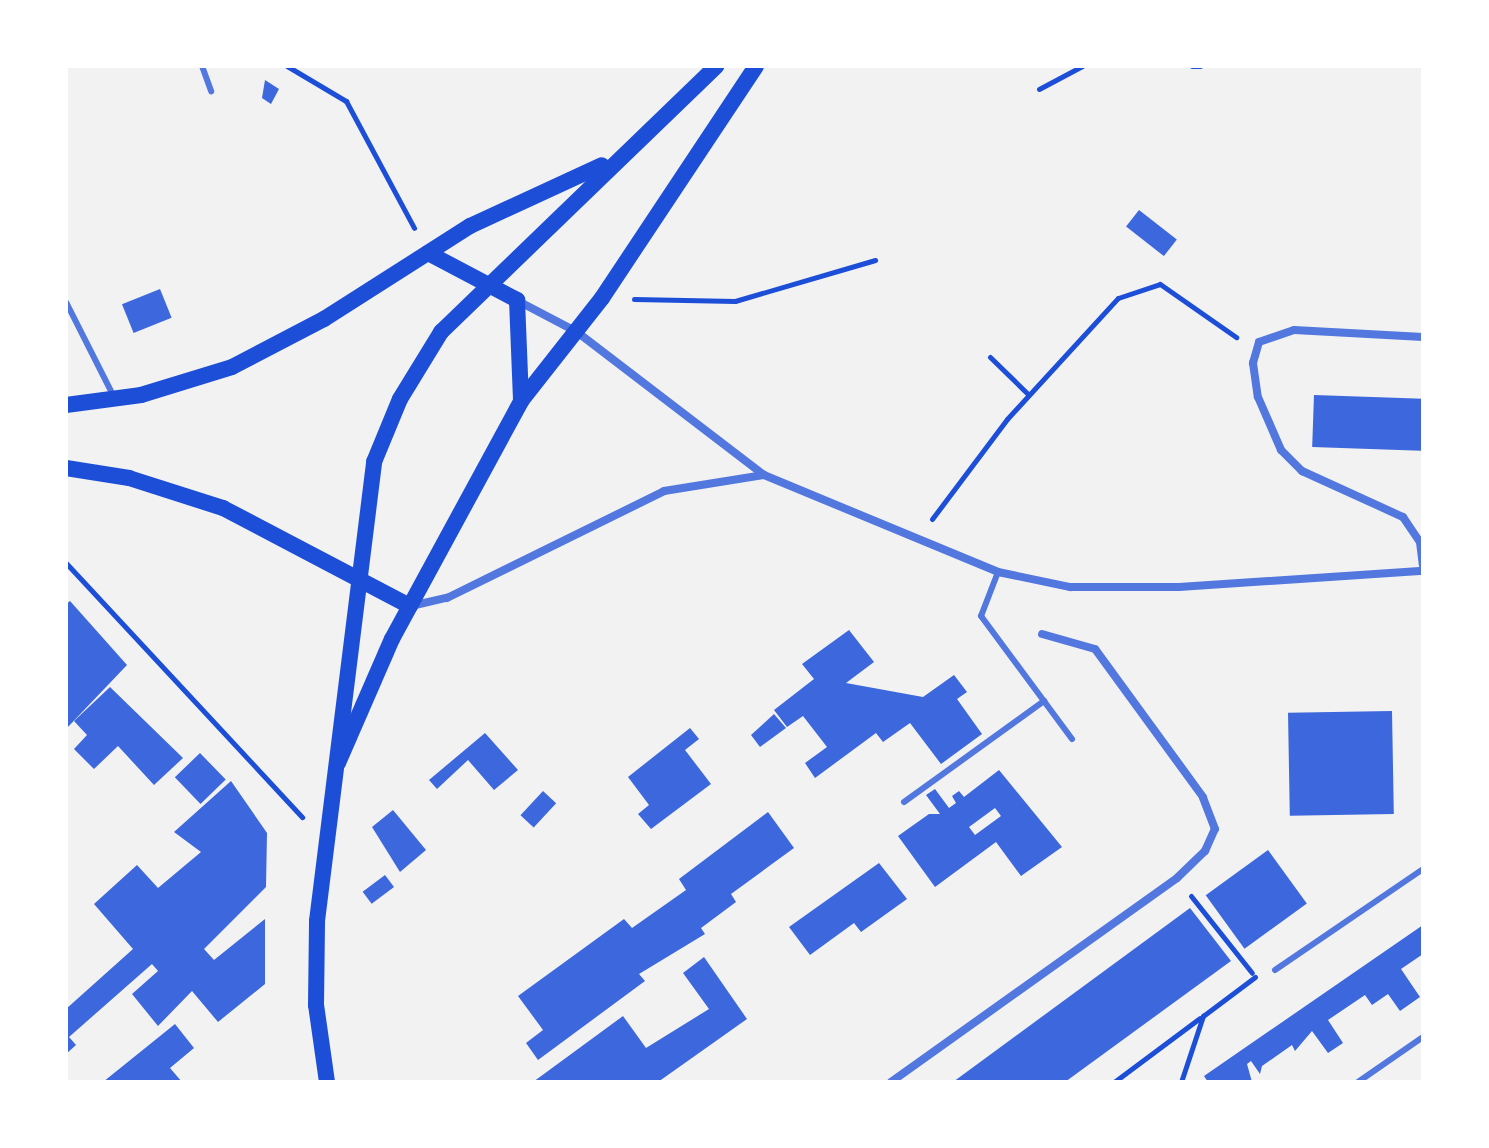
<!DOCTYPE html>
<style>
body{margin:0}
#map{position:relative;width:1489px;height:1148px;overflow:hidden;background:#f2f2f2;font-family:Ubuntu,sans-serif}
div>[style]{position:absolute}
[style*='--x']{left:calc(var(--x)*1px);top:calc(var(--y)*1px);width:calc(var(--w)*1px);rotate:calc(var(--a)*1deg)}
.building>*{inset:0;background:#3d67dc;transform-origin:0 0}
.path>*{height:5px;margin:-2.5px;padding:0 2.5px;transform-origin:2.5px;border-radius:2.5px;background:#1d4ed8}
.service>*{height:6px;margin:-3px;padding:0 3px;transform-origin:3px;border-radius:3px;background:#5277de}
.minor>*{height:8px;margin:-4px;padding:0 4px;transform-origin:4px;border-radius:4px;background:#5277de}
.secondary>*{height:16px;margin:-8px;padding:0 8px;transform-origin:8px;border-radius:8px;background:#1d4ed8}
span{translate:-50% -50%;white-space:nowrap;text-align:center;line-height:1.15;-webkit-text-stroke:8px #fff;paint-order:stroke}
.frame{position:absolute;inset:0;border:68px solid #fff;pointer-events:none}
</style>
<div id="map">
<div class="building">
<i style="clip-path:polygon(265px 80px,279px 89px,271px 104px,262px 98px)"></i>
<i style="left:1139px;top:210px;width:48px;height:21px;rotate:38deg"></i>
<i style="left:160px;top:289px;width:31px;height:41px;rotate:68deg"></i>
<i style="left:1314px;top:395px;width:109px;height:52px;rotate:2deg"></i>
<i style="clip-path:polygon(70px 601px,127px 665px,66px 729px,66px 604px)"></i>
<i style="clip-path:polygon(849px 630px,874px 662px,846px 683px,923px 697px,954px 675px,967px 692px,957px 699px,982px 734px,941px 764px,910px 723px,883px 742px,876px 733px,815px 778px,805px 763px,827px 747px,803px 716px,787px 727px,774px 710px,814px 679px,802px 664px)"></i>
<i style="clip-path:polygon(110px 687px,183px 758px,154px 785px,118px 746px,94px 769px,74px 749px,87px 735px,74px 721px)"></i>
<i style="left:1392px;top:711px;width:103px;height:104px;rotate:89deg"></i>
<i style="clip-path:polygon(774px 714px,786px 728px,760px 747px,751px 735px)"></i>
<i style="clip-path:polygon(690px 728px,699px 739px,685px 750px,711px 784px,651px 829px,638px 814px,649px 805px,628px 777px)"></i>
<i style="clip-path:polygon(485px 733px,518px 770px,494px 790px,468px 760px,437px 789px,429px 780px)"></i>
<i style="left:200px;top:753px;width:37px;height:35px;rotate:46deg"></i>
<i style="clip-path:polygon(evenodd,999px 770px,1062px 847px,1021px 876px,996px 842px,935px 887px,898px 836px,929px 814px,940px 814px,926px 795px,935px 789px,949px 808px,956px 803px,952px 796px,959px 791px,964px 797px,999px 770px,995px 808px,1001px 816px,975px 835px,969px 827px,995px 808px)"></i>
<i style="clip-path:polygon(231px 781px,267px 833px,266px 887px,204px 949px,214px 960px,265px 919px,265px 984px,218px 1022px,192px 991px,158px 1026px,132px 994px,158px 971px,152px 964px,69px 1037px,76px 1045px,66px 1054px,66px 1009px,133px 949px,94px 904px,137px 865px,158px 888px,201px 852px,174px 832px)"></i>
<i style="left:543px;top:791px;width:18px;height:33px;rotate:43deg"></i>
<i style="clip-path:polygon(393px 810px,426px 850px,400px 872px,372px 827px)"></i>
<i style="clip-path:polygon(768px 812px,794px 848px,731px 894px,736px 902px,701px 928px,705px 934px,639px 974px,645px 981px,538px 1060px,526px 1043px,543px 1030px,518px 996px,624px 919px,632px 928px,686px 890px,679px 879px)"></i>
<i style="left:1268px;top:850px;width:66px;height:77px;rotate:54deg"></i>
<i style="clip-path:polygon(879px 863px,907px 899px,861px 932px,854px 923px,810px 955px,789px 927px)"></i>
<i style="left:385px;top:875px;width:15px;height:28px;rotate:53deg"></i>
<i style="clip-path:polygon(1190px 908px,1231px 961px,1065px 1082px,953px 1082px)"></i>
<i style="clip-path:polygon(1423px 925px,1423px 954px,1401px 969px,1420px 997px,1400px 1011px,1388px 994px,1372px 1005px,1365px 995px,1328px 1020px,1343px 1043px,1328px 1053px,1312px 1031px,1295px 1051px,1292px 1045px,1262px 1066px,1260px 1074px,1251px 1061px,1247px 1064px,1252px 1082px,1208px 1082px,1204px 1076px)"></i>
<i style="clip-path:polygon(704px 957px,747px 1019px,658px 1082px,533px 1082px,623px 1016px,646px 1048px,709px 1009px,683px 973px)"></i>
<i style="clip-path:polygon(175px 1024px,194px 1048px,170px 1068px,182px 1082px,103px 1082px)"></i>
</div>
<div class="path">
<i style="--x:287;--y:66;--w:69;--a:30.7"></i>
<i style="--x:346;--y:101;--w:144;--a:61.8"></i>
<i style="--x:1192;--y:66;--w:8;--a:0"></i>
<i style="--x:1039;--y:89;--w:49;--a:-28.1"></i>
<i style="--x:634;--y:299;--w:101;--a:1.1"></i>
<i style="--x:735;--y:301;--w:146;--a:-16.3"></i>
<i style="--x:990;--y:357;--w:54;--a:44.3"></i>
<i style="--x:932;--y:519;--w:125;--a:-53.1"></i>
<i style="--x:1007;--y:419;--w:164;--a:-47.5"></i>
<i style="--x:1118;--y:298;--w:44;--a:-18.4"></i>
<i style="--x:1160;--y:284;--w:93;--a:34.9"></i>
<i style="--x:66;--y:563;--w:347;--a:47.1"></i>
<i style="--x:1191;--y:896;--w:98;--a:51.6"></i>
<i style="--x:1114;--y:1082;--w:107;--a:-36.7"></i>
<i style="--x:1181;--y:1082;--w:70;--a:-71.6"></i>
<i style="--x:1203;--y:1016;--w:65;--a:-36.9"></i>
</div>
<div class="service">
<i style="--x:202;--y:66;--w:27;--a:70"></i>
<i style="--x:66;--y:302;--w:104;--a:63.2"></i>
<i style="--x:998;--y:572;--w:47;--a:111.1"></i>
<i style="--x:981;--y:616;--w:153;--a:53.5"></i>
<i style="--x:904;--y:802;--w:173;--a:-35.8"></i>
<i style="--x:1275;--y:970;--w:179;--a:-34.3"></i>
<i style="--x:1358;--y:1082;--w:79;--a:-34.7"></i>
</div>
<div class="minor">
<i style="--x:518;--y:301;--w:67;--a:27.7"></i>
<i style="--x:577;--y:332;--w:235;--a:37.4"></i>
<i style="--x:764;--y:475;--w:253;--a:22.5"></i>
<i style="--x:998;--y:572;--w:74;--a:11.8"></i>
<i style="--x:1070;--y:587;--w:109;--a:0"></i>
<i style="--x:1179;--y:587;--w:245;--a:-3.8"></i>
<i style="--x:1423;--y:337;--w:129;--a:-176.9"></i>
<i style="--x:1294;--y:330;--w:37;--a:161"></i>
<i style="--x:1259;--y:342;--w:22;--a:106"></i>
<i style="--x:1253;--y:363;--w:34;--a:82"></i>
<i style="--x:1258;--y:397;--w:58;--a:66.5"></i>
<i style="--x:1281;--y:450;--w:30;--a:45"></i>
<i style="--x:1302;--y:471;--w:111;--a:24.5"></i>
<i style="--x:1403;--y:517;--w:30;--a:56"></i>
<i style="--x:1420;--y:542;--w:23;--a:83"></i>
<i style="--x:411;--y:606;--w:37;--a:-13"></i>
<i style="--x:447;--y:598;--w:242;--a:-26.2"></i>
<i style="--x:664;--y:491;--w:101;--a:-9.1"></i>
<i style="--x:891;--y:1082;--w:351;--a:-35.5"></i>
<i style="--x:1177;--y:878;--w:39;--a:-44"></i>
<i style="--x:1205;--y:851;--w:24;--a:-66"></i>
<i style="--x:1215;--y:829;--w:34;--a:-111"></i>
<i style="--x:1203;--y:797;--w:183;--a:-126.1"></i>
<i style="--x:1095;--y:649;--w:55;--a:-164.2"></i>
</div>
<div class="secondary">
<i style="--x:428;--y:253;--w:101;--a:27.8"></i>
<i style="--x:517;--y:300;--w:101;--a:87.7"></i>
<i style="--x:66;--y:405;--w:76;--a:-7.6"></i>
<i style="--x:141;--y:395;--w:95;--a:-17.1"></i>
<i style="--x:232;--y:367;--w:104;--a:-27.6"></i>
<i style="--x:324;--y:319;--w:173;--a:-32.5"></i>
<i style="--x:470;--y:226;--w:145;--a:-24.8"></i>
<i style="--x:66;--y:468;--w:64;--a:9"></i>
<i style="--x:129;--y:478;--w:99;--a:17.7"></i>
<i style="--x:223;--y:508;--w:211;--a:27.7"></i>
<i style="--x:338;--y:763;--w:135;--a:-66.5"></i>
<i style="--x:392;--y:639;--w:271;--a:-61.5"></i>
<i style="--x:521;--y:401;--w:131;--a:-51.8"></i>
<i style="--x:602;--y:298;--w:278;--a:-56.4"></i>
<i style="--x:327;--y:1082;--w:78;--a:-98.1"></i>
<i style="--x:316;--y:1005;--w:84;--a:-89.3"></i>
<i style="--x:317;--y:921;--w:463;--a:-82.9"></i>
<i style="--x:374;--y:462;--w:68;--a:-67.6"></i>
<i style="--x:400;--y:399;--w:79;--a:-58.5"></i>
<i style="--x:441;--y:332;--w:383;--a:-44"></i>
</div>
<div class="frame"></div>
</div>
